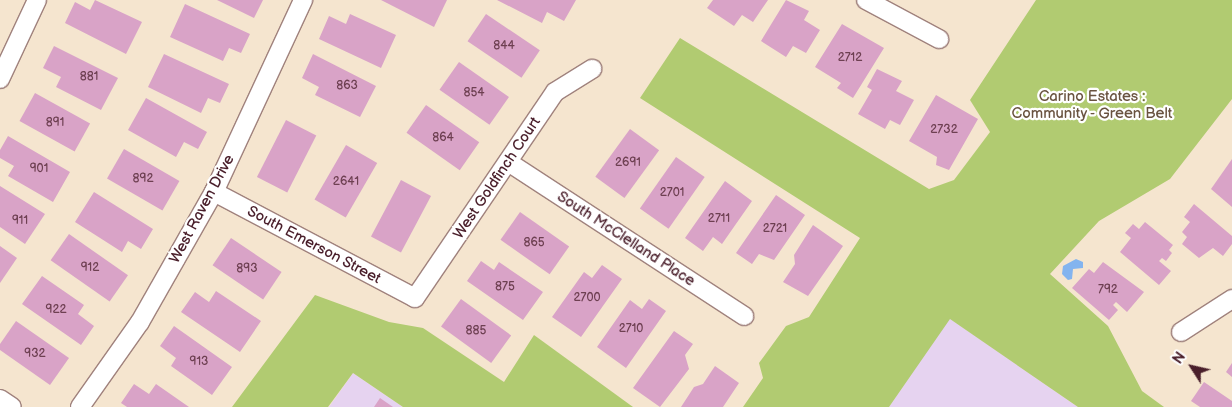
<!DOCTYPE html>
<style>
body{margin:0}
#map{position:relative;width:1232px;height:407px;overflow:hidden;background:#f5e5cf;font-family:"Balsamiq Sans",sans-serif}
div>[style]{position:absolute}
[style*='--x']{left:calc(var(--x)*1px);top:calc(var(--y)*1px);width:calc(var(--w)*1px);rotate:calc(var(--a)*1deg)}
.built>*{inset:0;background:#e6d3f0}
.green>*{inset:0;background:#b1cb71}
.water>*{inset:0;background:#83b4ef}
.building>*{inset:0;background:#d9a3c7;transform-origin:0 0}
.roads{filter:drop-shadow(1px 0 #a0827d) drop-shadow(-1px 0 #a0827d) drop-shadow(0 1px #a0827d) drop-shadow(0 -1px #a0827d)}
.minor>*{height:18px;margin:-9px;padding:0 9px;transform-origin:9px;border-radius:9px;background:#fff}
span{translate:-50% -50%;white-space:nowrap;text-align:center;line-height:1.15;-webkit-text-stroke:4.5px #fff;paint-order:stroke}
.number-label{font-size:12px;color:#6e4052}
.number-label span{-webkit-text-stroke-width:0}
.park-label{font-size:15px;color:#695340}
.street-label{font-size:15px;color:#4a1f2b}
.north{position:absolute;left:1167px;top:342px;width:50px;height:50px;-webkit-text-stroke:4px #fff;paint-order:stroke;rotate:305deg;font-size:14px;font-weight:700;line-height:20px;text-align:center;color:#4a1f2b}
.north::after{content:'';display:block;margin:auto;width:18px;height:22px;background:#4a1f2b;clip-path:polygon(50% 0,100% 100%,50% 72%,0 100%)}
</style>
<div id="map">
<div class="built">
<i style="clip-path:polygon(949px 318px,1078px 407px,889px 407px)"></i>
<i style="clip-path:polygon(353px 373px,403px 407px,329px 407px)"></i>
</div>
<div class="green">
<i style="clip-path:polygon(1036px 0,1232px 0,1232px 99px,1170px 179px,1099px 221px,1050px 274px,1108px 326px,1142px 391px,1164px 407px,1078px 407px,950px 319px,889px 407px,743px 407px,763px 378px,759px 363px,786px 326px,809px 317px,860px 238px,640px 98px,680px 38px,929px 189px,954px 180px,990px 132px,970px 100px)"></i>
<i style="clip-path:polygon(315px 295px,389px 322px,423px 328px,504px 382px,534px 335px,633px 407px,403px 407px,353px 373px,328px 407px,232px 407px)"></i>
</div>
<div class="water">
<i style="clip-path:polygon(1076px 259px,1083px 262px,1083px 268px,1073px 269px,1072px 279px,1068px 280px,1062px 274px,1063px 266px)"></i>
</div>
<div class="building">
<i style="clip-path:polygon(95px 0,142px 22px,126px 54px,65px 23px,75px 2px,90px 10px)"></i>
<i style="clip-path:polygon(217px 0,263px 0,254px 18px)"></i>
<i style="clip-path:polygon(381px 0,447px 0,434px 27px)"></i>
<i style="clip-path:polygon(497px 0,576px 0,564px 21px,547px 12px,542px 23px)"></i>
<i style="clip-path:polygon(713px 0,768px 0,753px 22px,742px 15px,734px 26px,707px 8px)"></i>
<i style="clip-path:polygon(786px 0,809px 11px,804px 20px,820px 30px,806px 53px,793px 46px,786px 57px,761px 41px)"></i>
<i style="clip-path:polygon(185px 4px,250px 34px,241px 53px,229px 48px,223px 61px,170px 37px)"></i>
<i style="clip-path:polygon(350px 14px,396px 35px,381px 68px,319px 39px,329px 16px,346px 24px)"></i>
<i style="left:486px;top:14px;width:65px;height:33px;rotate:34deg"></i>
<i style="clip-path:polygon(842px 24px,884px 48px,853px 98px,837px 88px,841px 83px,815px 67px)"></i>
<i style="clip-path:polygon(54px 46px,118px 78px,101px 110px,56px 87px,61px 77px,43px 68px)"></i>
<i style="clip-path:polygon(164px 54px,229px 84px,220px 103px,208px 98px,201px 113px,148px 87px)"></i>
<i style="clip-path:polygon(313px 54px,376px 86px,360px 117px,315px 95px,319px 87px,302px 78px)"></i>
<i style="left:459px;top:62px;width:61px;height:34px;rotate:35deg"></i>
<i style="clip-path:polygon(877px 69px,902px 81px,896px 91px,914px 100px,900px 125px,890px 120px,885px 129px,858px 114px,872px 90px,867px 87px)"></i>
<i style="left:35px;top:93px;width:63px;height:32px;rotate:29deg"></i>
<i style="clip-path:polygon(936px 95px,978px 119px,949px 170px,936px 165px,937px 157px,909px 141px)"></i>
<i style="clip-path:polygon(146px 98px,207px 132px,198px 149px,184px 142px,176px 157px,128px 130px)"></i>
<i style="left:426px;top:105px;width:65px;height:34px;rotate:35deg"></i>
<i style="left:286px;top:120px;width:34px;height:64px;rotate:27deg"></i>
<i style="left:630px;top:129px;width:36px;height:59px;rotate:36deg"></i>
<i style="clip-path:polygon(8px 136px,70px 172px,53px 202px,8px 176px,14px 166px,0 158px,0 150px)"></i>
<i style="left:346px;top:145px;width:36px;height:63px;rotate:30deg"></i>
<i style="left:124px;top:149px;width:64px;height:34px;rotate:30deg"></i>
<i style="left:676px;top:157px;width:35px;height:63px;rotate:35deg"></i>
<i style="clip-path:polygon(1232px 159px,1232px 207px,1211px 189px)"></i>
<i style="left:401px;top:180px;width:34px;height:64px;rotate:28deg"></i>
<i style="clip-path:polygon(725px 181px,752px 201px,722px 244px,713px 237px,703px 251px,685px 238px)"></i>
<i style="clip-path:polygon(0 186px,45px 214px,25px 244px,0 227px)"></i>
<i style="clip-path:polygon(94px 192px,153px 229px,141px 249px,128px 241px,122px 252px,75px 222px)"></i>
<i style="clip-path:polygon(776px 195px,805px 215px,774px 260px,759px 254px,752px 264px,736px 253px)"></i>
<i style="clip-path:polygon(1194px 204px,1232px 236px,1232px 244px,1223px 256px,1213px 248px,1199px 258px,1182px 244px,1187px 237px,1182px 232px,1190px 222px,1184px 217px)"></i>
<i style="left:520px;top:212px;width:60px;height:34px;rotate:35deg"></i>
<i style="clip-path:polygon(1145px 222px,1173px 245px,1169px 250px,1172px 253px,1166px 261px,1162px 258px,1159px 261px,1171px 271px,1159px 285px,1120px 252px,1131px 238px,1125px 233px,1133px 224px,1139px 229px)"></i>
<i style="clip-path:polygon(813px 225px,843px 246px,808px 296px,783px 282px,795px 264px,794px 255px)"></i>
<i style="left:69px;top:234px;width:72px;height:32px;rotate:35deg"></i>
<i style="left:231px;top:238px;width:61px;height:33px;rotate:34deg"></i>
<i style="clip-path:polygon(0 246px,17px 258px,0 283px)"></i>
<i style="clip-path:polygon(481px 261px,494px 270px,499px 262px,543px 292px,523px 320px,467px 281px)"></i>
<i style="clip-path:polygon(1103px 262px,1144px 292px,1127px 312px,1116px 302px,1113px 305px,1118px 310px,1109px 320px,1072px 288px,1089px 269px,1094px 273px)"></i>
<i style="clip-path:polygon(602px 265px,622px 279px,581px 337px,552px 317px,584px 272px,592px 278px)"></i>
<i style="clip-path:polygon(42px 276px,84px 305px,78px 314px,94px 326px,81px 345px,22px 304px)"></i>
<i style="clip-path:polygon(216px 291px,261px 321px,240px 352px,181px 312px,195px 292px,209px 302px)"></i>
<i style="left:461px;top:299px;width:62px;height:34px;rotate:36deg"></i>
<i style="clip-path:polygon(649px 299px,666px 311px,626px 368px,597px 347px,630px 300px,642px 309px)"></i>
<i style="clip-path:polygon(16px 321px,69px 358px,50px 385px,0 350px,0 344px)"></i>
<i style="clip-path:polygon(174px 326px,232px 367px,212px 395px,171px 366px,176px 358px,160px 346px)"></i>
<i style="clip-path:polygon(674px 331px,693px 344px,685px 355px,689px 369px,660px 407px,633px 388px)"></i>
<i style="clip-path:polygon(1232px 363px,1232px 377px,1226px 372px)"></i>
<i style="clip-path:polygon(715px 366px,739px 383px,723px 407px,681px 407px,694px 387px,703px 384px)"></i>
<i style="clip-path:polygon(1204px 382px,1232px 401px,1232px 407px,1200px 407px,1191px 401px)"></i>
<i style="clip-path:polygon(134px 384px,149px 394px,156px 384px,189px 407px,127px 407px,121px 403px)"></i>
<i style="clip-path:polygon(380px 398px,393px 407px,374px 407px)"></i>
</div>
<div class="roads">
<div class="minor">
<i style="--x:866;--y:0;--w:83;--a:28.1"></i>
<i style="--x:0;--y:79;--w:87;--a:-64.9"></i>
<i style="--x:508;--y:162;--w:282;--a:33.1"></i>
<i style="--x:214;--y:192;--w:227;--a:27.8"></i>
<i style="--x:415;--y:298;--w:249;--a:-55.8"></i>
<i style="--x:555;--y:92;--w:44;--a:-31.9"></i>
<i style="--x:1181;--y:332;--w:61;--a:-32.9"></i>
<i style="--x:0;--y:399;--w:14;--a:34"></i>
<i style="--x:80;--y:407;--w:104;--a:-54.8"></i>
<i style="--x:140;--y:322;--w:150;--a:-60.4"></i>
<i style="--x:214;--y:192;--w:212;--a:-65.1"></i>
</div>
</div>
<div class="number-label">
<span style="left:504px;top:46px">844</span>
<span style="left:850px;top:58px">2712</span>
<span style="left:89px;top:77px">881</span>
<span style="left:347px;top:86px">863</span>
<span style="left:474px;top:93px">854</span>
<span style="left:55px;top:123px">891</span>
<span style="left:944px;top:130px">2732</span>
<span style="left:443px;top:138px">864</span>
<span style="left:628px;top:163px">2691</span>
<span style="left:39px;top:169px">901</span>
<span style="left:143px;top:179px">892</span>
<span style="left:346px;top:182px">2641</span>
<span style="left:672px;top:193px">2701</span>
<span style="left:719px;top:219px">2711</span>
<span style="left:20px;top:221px">911</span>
<span style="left:775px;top:229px">2721</span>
<span style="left:534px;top:243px">865</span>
<span style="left:90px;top:268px">912</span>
<span style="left:247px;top:269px">893</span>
<span style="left:505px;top:287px">875</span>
<span style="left:1108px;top:290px">792</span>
<span style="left:587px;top:298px">2700</span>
<span style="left:56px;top:310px">922</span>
<span style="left:631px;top:329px">2710</span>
<span style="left:476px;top:331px">885</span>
<span style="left:35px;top:354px">932</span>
<span style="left:199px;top:362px">913</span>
</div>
<div class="park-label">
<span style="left:1092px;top:105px">Carino Estates :<br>Community - Green Belt</span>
</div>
<div class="street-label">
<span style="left:497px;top:178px;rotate:-56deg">West Goldfinch Court</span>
<span style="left:202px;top:209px;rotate:-62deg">West Raven Drive</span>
<span style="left:626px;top:239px;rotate:33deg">South McClelland Place</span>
<span style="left:314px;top:245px;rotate:28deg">South Emerson Street</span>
</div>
<div class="north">N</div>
</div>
